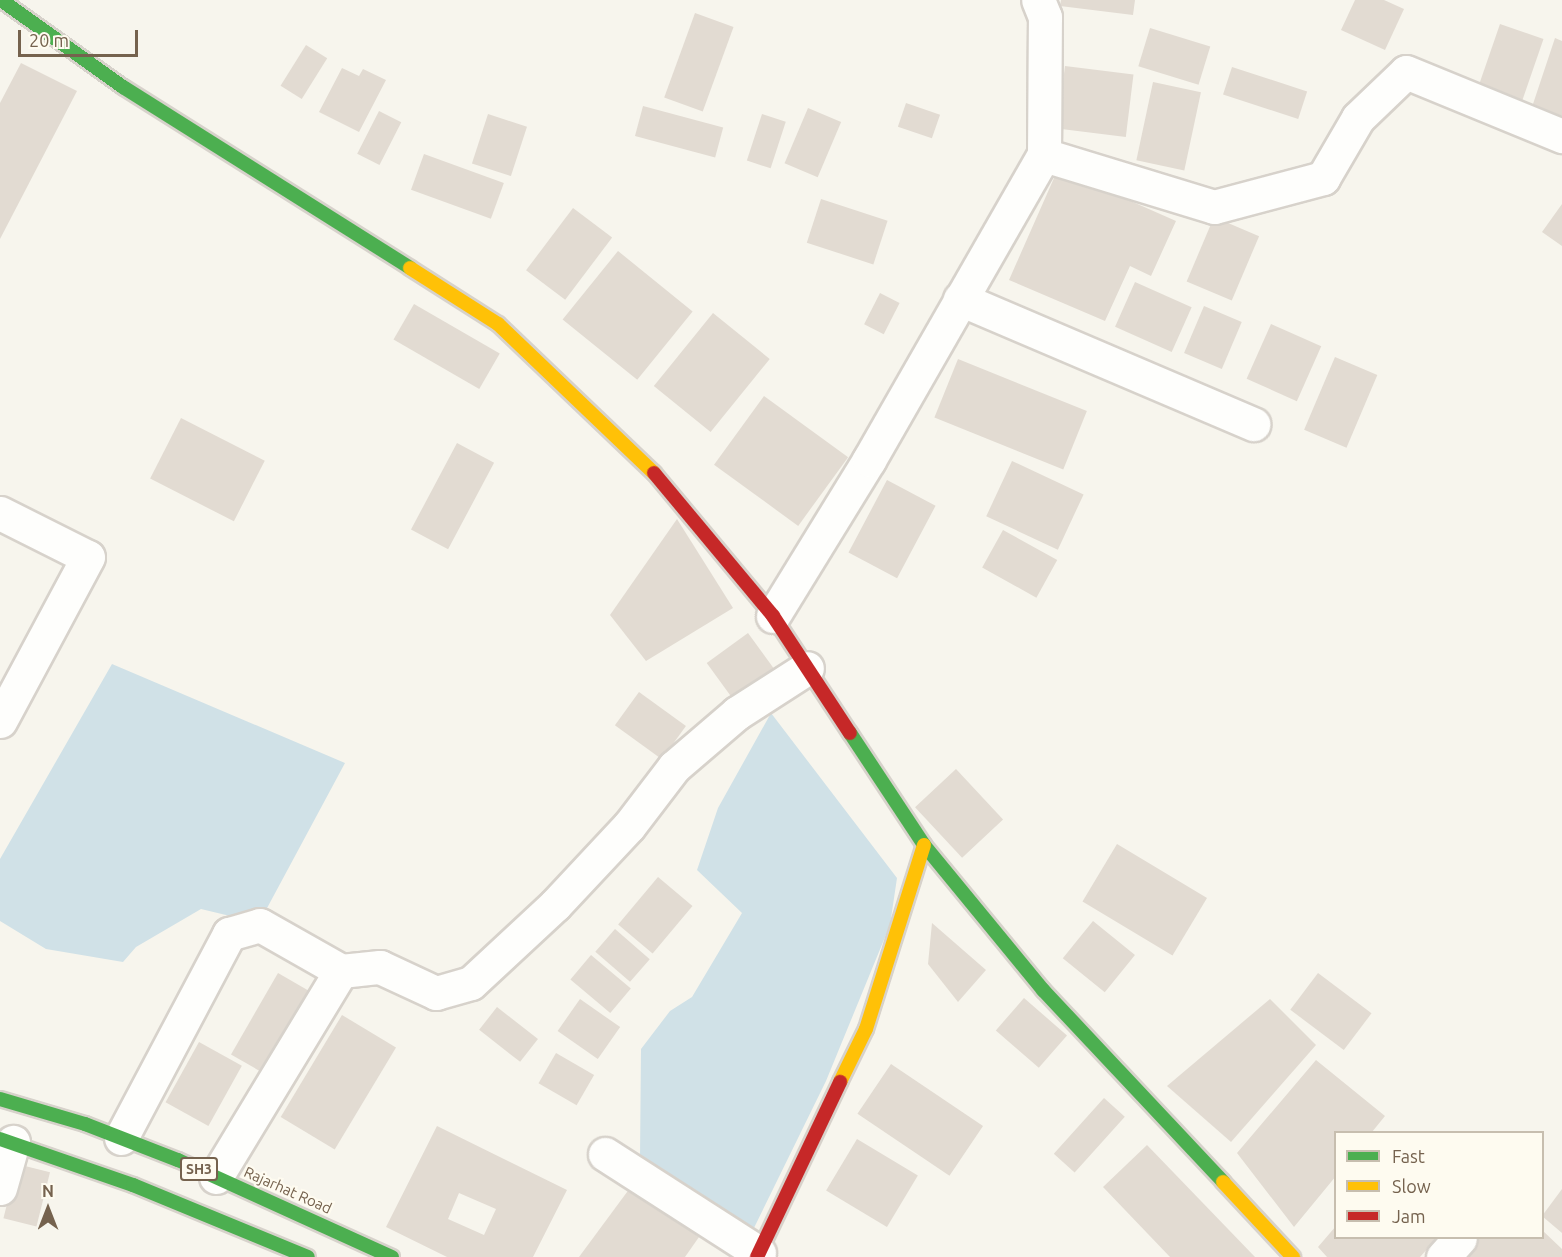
<!DOCTYPE html>
<style>
body{margin:0}
#map{position:relative;width:1562px;height:1257px;overflow:hidden;background:#f7f5ed;font-family:Ubuntu,sans-serif}
div>[style]{position:absolute}
[style*='--x']{left:calc(var(--x)*1px);top:calc(var(--y)*1px);width:calc(var(--w)*1px);rotate:calc(var(--a)*1deg)}
.water>*{inset:0;background:#d0e1e7}
.building>*{inset:0;background:#e2dbd2;transform-origin:0 0}
.roads{filter:drop-shadow(2px 0 #d7d2cb) drop-shadow(-2px 0 #d7d2cb) drop-shadow(0 2px #d7d2cb) drop-shadow(0 -2px #d7d2cb)}
.street>*{height:33px;margin:-16.5px;padding:0 16.5px;transform-origin:16.5px;border-radius:16.5px;background:#fefefc}
.fast>*{height:14px;margin:-7px;padding:0 7px;transform-origin:7px;border-radius:7px;background:#4caf50}
.slow>*{height:14px;margin:-7px;padding:0 7px;transform-origin:7px;border-radius:7px;background:#ffc107}
.jam>*{height:14px;margin:-7px;padding:0 7px;transform-origin:7px;border-radius:7px;background:#c62828}
span{translate:-50% -50%;white-space:nowrap;text-align:center;line-height:1.15;-webkit-text-stroke:4.5px #fefbf0;paint-order:stroke}
.shield-label span{padding:2px 4px;background:#fefbf0;border:2px solid;border-radius:4px;-webkit-text-stroke-width:0}
.shield-label{font-size:14px;color:#75624e;font-weight:700}
.street-label{font-size:15px;color:#75624e}
.legend{position:absolute;left:1334px;top:1131px;width:210px;height:108px;box-sizing:border-box;background:#fefbf0;border:2px solid #c7beaf;margin:0;padding:8px 10px;list-style:none;font-size:18px;color:#75624e}
.legend li{display:flex;align-items:center;gap:12px;height:30px}
.legend b{width:30px;border:2px solid #c7beaf}
.north{position:absolute;left:18px;top:1179px;width:60px;height:60px;-webkit-text-stroke:4px #fefbf0;paint-order:stroke;rotate:0deg;font-size:16px;font-weight:700;line-height:24px;text-align:center;color:#75624e}
.north::after{content:'';display:block;margin:auto;width:21px;height:27px;background:#75624e;clip-path:polygon(50% 0,100% 100%,50% 72%,0 100%)}
.scale{position:absolute;left:18px;top:30px;width:120px;height:27px;box-sizing:border-box;border:3px solid #75624e;border-top:0;padding-left:8px;font-size:18px;line-height:21px;white-space:nowrap;color:#75624e;-webkit-text-stroke:4px #fefbf0;paint-order:stroke}
</style>
<div id="map">
<div class="water">
<i style="clip-path:polygon(112px 664px,345px 763px,259px 923px,201px 909px,136px 947px,123px 962px,46px 949px,0 921px,0 859px)"></i>
<i style="clip-path:polygon(771px 713px,897px 878px,890px 925px,826px 1081px,752px 1232px,640px 1157px,641px 1049px,670px 1011px,692px 997px,742px 913px,697px 870px,718px 808px)"></i>
</div>
<div class="building">
<i style="clip-path:polygon(1061px 0,1135px 0,1133px 15px,1060px 6px)"></i>
<i style="clip-path:polygon(1355px 0,1384px 0,1404px 9px,1385px 50px,1341px 30px)"></i>
<i style="left:695px;top:13px;width:41px;height:90px;rotate:20deg"></i>
<i style="left:1500px;top:24px;width:46px;height:67px;rotate:19deg"></i>
<i style="left:1150px;top:28px;width:63px;height:40px;rotate:17deg"></i>
<i style="clip-path:polygon(1555px 38px,1562px 41px,1562px 116px,1532px 107px)"></i>
<i style="left:306px;top:45px;width:25px;height:48px;rotate:32deg"></i>
<i style="clip-path:polygon(21px 63px,77px 91px,0 239px,0 103px)"></i>
<i style="left:1065px;top:66px;width:69px;height:63px;rotate:7deg"></i>
<i style="left:1232px;top:67px;width:79px;height:29px;rotate:18deg"></i>
<i style="clip-path:polygon(342px 68px,359px 76px,363px 69px,386px 80px,359px 132px,319px 112px)"></i>
<i style="left:1153px;top:82px;width:49px;height:80px;rotate:12deg"></i>
<i style="left:906px;top:103px;width:36px;height:25px;rotate:19deg"></i>
<i style="left:643px;top:106px;width:83px;height:31px;rotate:15deg"></i>
<i style="left:808px;top:108px;width:36px;height:60px;rotate:23deg"></i>
<i style="left:379px;top:111px;width:25px;height:48px;rotate:27deg"></i>
<i style="left:488px;top:114px;width:41px;height:52px;rotate:18deg"></i>
<i style="left:762px;top:114px;width:25px;height:49px;rotate:18deg"></i>
<i style="left:424px;top:154px;width:85px;height:38px;rotate:20deg"></i>
<i style="clip-path:polygon(1058px 169px,1176px 221px,1151px 276px,1130px 266px,1105px 321px,1009px 280px)"></i>
<i style="left:821px;top:199px;width:70px;height:46px;rotate:18deg"></i>
<i style="clip-path:polygon(1562px 204px,1562px 246px,1542px 232px)"></i>
<i style="left:573px;top:208px;width:49px;height:78px;rotate:37deg"></i>
<i style="left:1214px;top:217px;width:49px;height:70px;rotate:23deg"></i>
<i style="left:618px;top:251px;width:96px;height:88px;rotate:39deg"></i>
<i style="left:1135px;top:282px;width:62px;height:49px;rotate:24deg"></i>
<i style="left:880px;top:293px;width:22px;height:35px;rotate:27deg"></i>
<i style="left:414px;top:304px;width:99px;height:41px;rotate:30deg"></i>
<i style="left:1204px;top:306px;width:41px;height:51px;rotate:23deg"></i>
<i style="left:713px;top:313px;width:73px;height:94px;rotate:39deg"></i>
<i style="left:1271px;top:324px;width:55px;height:60px;rotate:24deg"></i>
<i style="left:1335px;top:357px;width:46px;height:79px;rotate:23deg"></i>
<i style="left:958px;top:359px;width:139px;height:63px;rotate:22deg"></i>
<i style="left:764px;top:396px;width:104px;height:85px;rotate:36deg"></i>
<i style="left:181px;top:418px;width:94px;height:68px;rotate:27deg"></i>
<i style="left:457px;top:443px;width:42px;height:98px;rotate:28deg"></i>
<i style="left:1012px;top:461px;width:79px;height:61px;rotate:25deg"></i>
<i style="left:887px;top:480px;width:55px;height:82px;rotate:28deg"></i>
<i style="clip-path:polygon(677px 519px,733px 608px,646px 661px,610px 615px)"></i>
<i style="left:1003px;top:530px;width:62px;height:43px;rotate:29deg"></i>
<i style="left:748px;top:633px;width:47px;height:51px;rotate:54deg"></i>
<i style="left:639px;top:692px;width:58px;height:41px;rotate:36deg"></i>
<i style="left:956px;top:769px;width:69px;height:56px;rotate:47deg"></i>
<i style="left:1117px;top:844px;width:105px;height:67px;rotate:31deg"></i>
<i style="left:658px;top:877px;width:45px;height:62px;rotate:40deg"></i>
<i style="left:1093px;top:921px;width:54px;height:48px;rotate:39deg"></i>
<i style="clip-path:polygon(932px 923px,986px 970px,958px 1002px,928px 964px)"></i>
<i style="left:615px;top:929px;width:46px;height:30px;rotate:41deg"></i>
<i style="left:591px;top:955px;width:52px;height:32px;rotate:40deg"></i>
<i style="left:278px;top:973px;width:36px;height:94px;rotate:30deg"></i>
<i style="left:1318px;top:973px;width:67px;height:46px;rotate:37deg"></i>
<i style="left:1024px;top:998px;width:57px;height:43px;rotate:41deg"></i>
<i style="left:580px;top:999px;width:49px;height:39px;rotate:35deg"></i>
<i style="clip-path:polygon(1270px 999px,1316px 1045px,1231px 1142px,1167px 1086px)"></i>
<i style="left:497px;top:1007px;width:52px;height:29px;rotate:38deg"></i>
<i style="left:342px;top:1015px;width:63px;height:119px;rotate:31deg"></i>
<i style="left:199px;top:1042px;width:49px;height:69px;rotate:29deg"></i>
<i style="left:556px;top:1053px;width:44px;height:35px;rotate:30deg"></i>
<i style="clip-path:polygon(1316px 1060px,1385px 1116px,1372px 1132px,1336px 1132px,1336px 1176px,1294px 1227px,1237px 1153px)"></i>
<i style="left:891px;top:1064px;width:111px;height:60px;rotate:34deg"></i>
<i style="left:1104px;top:1098px;width:28px;height:75px;rotate:42deg"></i>
<i style="clip-path:polygon(evenodd,437px 1126px,567px 1190px,533px 1257px,447px 1257px,386px 1227px,437px 1126px,459px 1193px,496px 1209px,484px 1235px,448px 1219px,459px 1193px)"></i>
<i style="left:857px;top:1139px;width:71px;height:60px;rotate:31deg"></i>
<i style="clip-path:polygon(1147px 1145px,1255px 1257px,1170px 1257px,1103px 1187px)"></i>
<i style="left:17px;top:1164px;width:34px;height:56px;rotate:14deg"></i>
<i style="clip-path:polygon(630px 1188px,699px 1237px,685px 1257px,579px 1257px)"></i>
<i style="clip-path:polygon(1562px 1189px,1562px 1233px,1542px 1216px)"></i>
<i style="clip-path:polygon(1336px 1226px,1336px 1238px,1437px 1238px,1420px 1257px,1327px 1257px,1318px 1247px)"></i>
<i style="clip-path:polygon(1542px 1230px,1562px 1249px,1562px 1257px,1455px 1257px,1473px 1238px,1542px 1238px)"></i>
</div>
<div class="roads">
<div class="street">
<i style="--x:1044;--y:155;--w:178;--a:17"></i>
<i style="--x:1214;--y:207;--w:113;--a:-14.9"></i>
<i style="--x:1323;--y:178;--w:69;--a:-59.7"></i>
<i style="--x:1358;--y:118;--w:66;--a:-43.8"></i>
<i style="--x:1406;--y:72;--w:169;--a:22.3"></i>
<i style="--x:960;--y:299;--w:319;--a:23.1"></i>
<i style="--x:0;--y:513;--w:98;--a:26.6"></i>
<i style="--x:88;--y:557;--w:186;--a:118.2"></i>
<i style="--x:773;--y:616;--w:183;--a:-58.4"></i>
<i style="--x:869;--y:460;--w:352;--a:-60.2"></i>
<i style="--x:1044;--y:155;--w:138;--a:-89.6"></i>
<i style="--x:1045;--y:17;--w:18;--a:-112"></i>
<i style="--x:121;--y:1138;--w:231;--a:-62.1"></i>
<i style="--x:229;--y:934;--w:32;--a:-16"></i>
<i style="--x:260;--y:925;--w:93;--a:29.6"></i>
<i style="--x:605;--y:1154;--w:183;--a:32.7"></i>
<i style="--x:216;--y:1177;--w:241;--a:-58.8"></i>
<i style="--x:341;--y:971;--w:39;--a:-6"></i>
<i style="--x:380;--y:967;--w:62;--a:24.9"></i>
<i style="--x:436;--y:993;--w:36;--a:-16"></i>
<i style="--x:471;--y:983;--w:115;--a:-42.9"></i>
<i style="--x:555;--y:905;--w:108;--a:-46.9"></i>
<i style="--x:629;--y:826;--w:74;--a:-52.7"></i>
<i style="--x:674;--y:767;--w:83;--a:-40.6"></i>
<i style="--x:737;--y:713;--w:83;--a:-32.7"></i>
<i style="--x:0;--y:1188;--w:48;--a:-74.2"></i>
<i style="--x:1443;--y:1257;--w:25;--a:-48"></i>
</div>
<div class="fast">
<i style="--x:1;--y:0;--w:150;--a:35.5"></i>
<i style="--x:123;--y:87;--w:339;--a:32.2"></i>
<i style="--x:850;--y:733;--w:134;--a:56.5"></i>
<i style="--x:924;--y:845;--w:188;--a:50.6"></i>
<i style="--x:1043;--y:990;--w:263;--a:46.8"></i>
<i style="--x:0;--y:1099;--w:89;--a:16.4"></i>
<i style="--x:85;--y:1124;--w:100;--a:21.2"></i>
<i style="--x:178;--y:1160;--w:235;--a:24.4"></i>
<i style="--x:0;--y:1139;--w:141;--a:19.1"></i>
<i style="--x:133;--y:1185;--w:189;--a:22.4"></i>
</div>
<div class="slow">
<i style="--x:410;--y:268;--w:104;--a:32.5"></i>
<i style="--x:498;--y:324;--w:216;--a:43.7"></i>
<i style="--x:840;--y:1082;--w:59;--a:-63.9"></i>
<i style="--x:866;--y:1029;--w:193;--a:-72.5"></i>
<i style="--x:1223;--y:1182;--w:103;--a:47"></i>
</div>
<div class="jam">
<i style="--x:654;--y:473;--w:186;--a:50.2"></i>
<i style="--x:773;--y:616;--w:140;--a:56.7"></i>
<i style="--x:757;--y:1257;--w:194;--a:-64.6"></i>
</div>
</div>
<div class="shield-label">
<span style="left:199px;top:1169px">SH3</span>
</div>
<div class="street-label">
<span style="left:288px;top:1190px;rotate:24deg">Rajarhat Road</span>
</div>
<ul class="legend">
<li><b style="height:8px;background:#4caf50"></b>Fast</li>
<li><b style="height:8px;background:#ffc107"></b>Slow</li>
<li><b style="height:8px;background:#c62828"></b>Jam</li>
</ul>
<div class="north">N</div>
<div class="scale">20 m</div>
</div>
